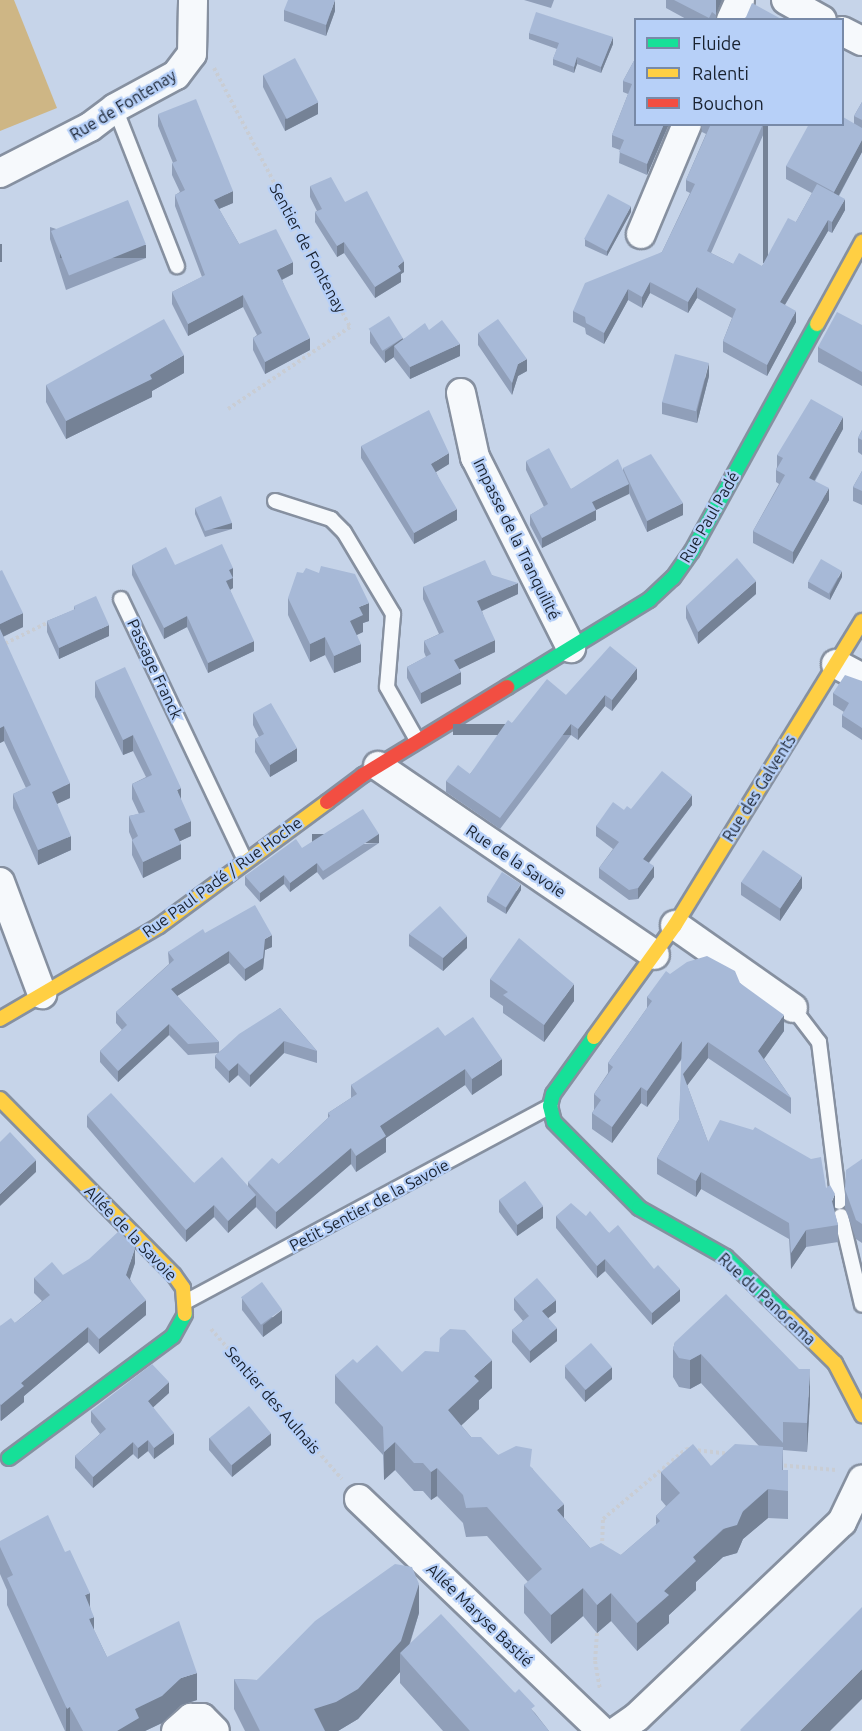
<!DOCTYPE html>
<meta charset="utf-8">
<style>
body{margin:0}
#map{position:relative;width:862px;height:1731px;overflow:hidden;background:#c6d4e9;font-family:Ubuntu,sans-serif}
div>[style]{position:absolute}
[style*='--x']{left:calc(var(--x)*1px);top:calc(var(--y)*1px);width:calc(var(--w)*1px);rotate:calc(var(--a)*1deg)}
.green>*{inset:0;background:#ceb685}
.path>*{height:4px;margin-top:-2px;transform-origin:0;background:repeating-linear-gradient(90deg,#c9cdd4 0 3px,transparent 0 6px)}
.roads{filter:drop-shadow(2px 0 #8690a0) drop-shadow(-2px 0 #8690a0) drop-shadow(0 2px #8690a0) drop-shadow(0 -2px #8690a0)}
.lane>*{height:14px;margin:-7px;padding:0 7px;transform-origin:7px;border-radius:7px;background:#f6f9fc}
.street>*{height:28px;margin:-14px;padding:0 14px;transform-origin:14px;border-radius:14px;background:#f6f9fc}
.fast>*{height:14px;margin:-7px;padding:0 7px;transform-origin:7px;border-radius:7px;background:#16e098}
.slow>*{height:14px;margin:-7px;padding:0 7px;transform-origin:7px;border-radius:7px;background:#ffcf43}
.jam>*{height:14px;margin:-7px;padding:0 7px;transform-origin:7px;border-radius:7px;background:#f24e42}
.wall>*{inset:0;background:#909fb9}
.shaded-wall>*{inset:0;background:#758296;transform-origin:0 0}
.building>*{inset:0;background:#a7b9d7;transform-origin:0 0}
span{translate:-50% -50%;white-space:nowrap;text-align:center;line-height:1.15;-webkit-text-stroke:4.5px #b7d0f8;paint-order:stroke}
.street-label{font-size:16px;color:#192230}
.legend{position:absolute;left:634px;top:18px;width:210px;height:108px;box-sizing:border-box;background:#b7d0f8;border:2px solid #788aa8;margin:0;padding:8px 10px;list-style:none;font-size:18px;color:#192230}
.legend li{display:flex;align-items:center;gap:12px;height:30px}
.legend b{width:30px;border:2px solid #788aa8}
</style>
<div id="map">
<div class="green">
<i style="clip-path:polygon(0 0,14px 0,57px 108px,0 131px)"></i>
</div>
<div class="path">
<i style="--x:214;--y:68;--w:293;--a:62.3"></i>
<i style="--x:350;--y:327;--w:147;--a:146.1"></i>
<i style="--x:0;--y:646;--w:55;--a:-26.1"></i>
<i style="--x:211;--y:1329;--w:199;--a:48.9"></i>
<i style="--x:778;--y:1465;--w:58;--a:4.9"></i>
<i style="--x:602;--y:1547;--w:28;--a:-88"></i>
<i style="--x:603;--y:1519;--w:109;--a:-40.1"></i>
<i style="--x:686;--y:1449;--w:45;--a:6.3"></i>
<i style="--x:597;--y:1633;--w:28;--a:94"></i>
<i style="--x:595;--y:1661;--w:28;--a:80"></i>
</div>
<div class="roads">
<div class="lane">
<i style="--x:115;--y:108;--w:170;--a:68.6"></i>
<i style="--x:275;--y:501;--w:59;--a:17.8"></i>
<i style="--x:331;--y:519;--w:18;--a:45"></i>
<i style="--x:344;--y:532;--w:96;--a:59.1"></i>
<i style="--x:393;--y:614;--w:73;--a:94.7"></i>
<i style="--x:387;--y:687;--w:61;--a:60.5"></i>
<i style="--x:121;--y:599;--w:289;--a:64.6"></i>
<i style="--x:793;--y:1008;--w:43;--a:52.6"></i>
<i style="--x:819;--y:1042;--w:161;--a:82.9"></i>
<i style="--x:841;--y:1216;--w:91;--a:76.7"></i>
<i style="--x:187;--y:1301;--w:412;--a:-28.2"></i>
</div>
<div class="street">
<i style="--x:786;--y:0;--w:41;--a:29.1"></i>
<i style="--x:731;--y:20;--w:22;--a:-66"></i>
<i style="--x:842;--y:31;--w:22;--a:27"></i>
<i style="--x:0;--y:173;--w:101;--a:-27.1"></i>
<i style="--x:90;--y:127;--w:31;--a:-37"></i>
<i style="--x:115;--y:108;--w:69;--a:-28.4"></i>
<i style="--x:176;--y:75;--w:26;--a:-53"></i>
<i style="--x:192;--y:54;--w:54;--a:-88.9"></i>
<i style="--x:641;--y:234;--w:119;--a:-67.3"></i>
<i style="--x:461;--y:393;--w:66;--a:77.7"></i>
<i style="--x:475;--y:457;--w:214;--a:63.3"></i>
<i style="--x:836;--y:664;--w:30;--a:28"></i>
<i style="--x:378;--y:766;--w:335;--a:34.3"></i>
<i style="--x:0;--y:882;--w:120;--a:69.4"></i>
<i style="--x:675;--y:925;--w:144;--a:35.1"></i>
<i style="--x:359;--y:1499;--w:336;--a:43.7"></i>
<i style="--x:176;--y:1731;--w:20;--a:-41"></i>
<i style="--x:191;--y:1718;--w:11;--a:0"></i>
<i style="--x:202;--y:1718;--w:18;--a:45"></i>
<i style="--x:617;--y:1731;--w:24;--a:-35"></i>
<i style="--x:637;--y:1717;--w:283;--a:-43.6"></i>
<i style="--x:842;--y:1522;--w:47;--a:-64.5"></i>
</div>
<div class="fast">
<i style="--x:507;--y:687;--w:167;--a:-31.5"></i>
<i style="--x:649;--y:600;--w:33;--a:-43"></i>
<i style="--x:673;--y:578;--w:33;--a:-55"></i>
<i style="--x:692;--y:551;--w:259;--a:-61.2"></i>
<i style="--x:594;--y:1037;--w:70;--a:125.7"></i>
<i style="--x:553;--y:1094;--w:12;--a:104"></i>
<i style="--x:550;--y:1106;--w:16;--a:76"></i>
<i style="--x:554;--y:1122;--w:121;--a:45.3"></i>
<i style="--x:639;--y:1208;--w:100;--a:29.4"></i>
<i style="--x:726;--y:1257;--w:86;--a:44.1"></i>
<i style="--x:9;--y:1458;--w:204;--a:-36.6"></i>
<i style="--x:173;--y:1336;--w:25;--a:-61"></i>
</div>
<div class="slow">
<i style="--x:817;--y:324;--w:94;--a:-61.2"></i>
<i style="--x:0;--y:1019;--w:184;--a:-30.3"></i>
<i style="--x:159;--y:926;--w:209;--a:-36.4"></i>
<i style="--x:594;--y:1037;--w:138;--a:-54.1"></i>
<i style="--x:675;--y:925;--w:357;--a:-58.4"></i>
<i style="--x:0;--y:1099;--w:247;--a:45.3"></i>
<i style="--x:174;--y:1275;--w:16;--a:55"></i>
<i style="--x:183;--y:1288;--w:26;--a:86"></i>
<i style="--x:788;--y:1317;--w:66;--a:44.4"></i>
<i style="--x:835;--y:1363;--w:59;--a:62.6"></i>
</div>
<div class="jam">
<i style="--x:327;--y:802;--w:45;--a:-36.9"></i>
<i style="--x:363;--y:775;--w:169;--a:-31.4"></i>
</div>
</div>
<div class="wall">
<i style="clip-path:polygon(524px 0,554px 0,551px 8px)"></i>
<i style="clip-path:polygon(666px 0,722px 0,716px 12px,716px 20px,688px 20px,666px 8px)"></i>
<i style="clip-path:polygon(284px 10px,335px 11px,326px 36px,284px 21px)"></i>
<i style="clip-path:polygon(529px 33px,613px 44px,601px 73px,577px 64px,574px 73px,553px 65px,553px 59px,557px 49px,529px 39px)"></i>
<i style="clip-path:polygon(636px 57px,669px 124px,647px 175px,619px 163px,620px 150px,612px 147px,612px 135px,628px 94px,623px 92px,623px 81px)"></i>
<i style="clip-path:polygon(263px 75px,318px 114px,285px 131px,263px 87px)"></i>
<i style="clip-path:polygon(862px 102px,862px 152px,839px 196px,845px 210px,832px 233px,828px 231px,785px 305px,796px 322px,767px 376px,723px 352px,723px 341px,732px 318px,697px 298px,688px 313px,650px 293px,642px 308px,628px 300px,604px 344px,586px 334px,585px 328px,573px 322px,573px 311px,662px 252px,690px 193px,686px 191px,686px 180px,706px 134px,702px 132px,701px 124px,768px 124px,711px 253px,733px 264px,762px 266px,796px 222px,812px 193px,786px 179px,786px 166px,854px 124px,854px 116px)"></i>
<i style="clip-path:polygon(158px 114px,233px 203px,219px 209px,239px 244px,293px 274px,282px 280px,310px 350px,265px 374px,253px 350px,253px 338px,257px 335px,243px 307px,188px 336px,172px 304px,172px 292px,202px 277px,175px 206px,175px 195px,180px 192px,172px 175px,172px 163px,173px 163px,158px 126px)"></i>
<i style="clip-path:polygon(310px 186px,345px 202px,404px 272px,401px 274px,401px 282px,375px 298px,344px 253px,337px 257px,315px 222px,315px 212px,317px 211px,310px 197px)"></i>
<i style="clip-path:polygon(631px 212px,607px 256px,585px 246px,585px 239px)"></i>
<i style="clip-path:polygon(50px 227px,146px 258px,66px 290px,50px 239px)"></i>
<i style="clip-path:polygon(862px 325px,862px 386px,818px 362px,818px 347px)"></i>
<i style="clip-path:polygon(429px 330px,460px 356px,410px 379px,394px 358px,394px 357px,385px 363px,370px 343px,370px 331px,403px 339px)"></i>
<i style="clip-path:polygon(478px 333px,527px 371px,518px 376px,512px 395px,478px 345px)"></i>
<i style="clip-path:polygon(184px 373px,152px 391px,152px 397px,66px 439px,46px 402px,46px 385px)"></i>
<i style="clip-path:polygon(709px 376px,697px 423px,662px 414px,662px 402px)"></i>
<i style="clip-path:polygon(843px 429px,815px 481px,829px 500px,793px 564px,753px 543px,753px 531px,779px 484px,776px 482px,776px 470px,777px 467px,777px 455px)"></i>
<i style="clip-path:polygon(862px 430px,862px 455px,858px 452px,858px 438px)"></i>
<i style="clip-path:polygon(361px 446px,449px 464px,436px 472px,457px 520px,414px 544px,361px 458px)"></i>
<i style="clip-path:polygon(526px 461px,571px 489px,623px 470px,623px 468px,683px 515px,647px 532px,629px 493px,596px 510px,596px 520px,542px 548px,530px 525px,530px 515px,544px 507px,526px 470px)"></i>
<i style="clip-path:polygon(862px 471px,862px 505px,853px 501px,853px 487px)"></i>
<i style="clip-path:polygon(195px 508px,232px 529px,205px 537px,195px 514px)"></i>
<i style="clip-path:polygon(132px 565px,175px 565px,233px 568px,233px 588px,230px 590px,254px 651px,208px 673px,187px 627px,164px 639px,132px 575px)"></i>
<i style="clip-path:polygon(0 571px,23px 627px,3px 637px,70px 798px,57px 804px,71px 850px,38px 865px,13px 808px,13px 794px,26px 788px,4px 741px,0 743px)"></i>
<i style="clip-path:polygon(492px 575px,518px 594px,482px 611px,495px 652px,459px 669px,461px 684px,421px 704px,407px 678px,407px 667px,426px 657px,424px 652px,424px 641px,439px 634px,423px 599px,423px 587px)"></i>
<i style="clip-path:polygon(842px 577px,830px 600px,808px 588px,808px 582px)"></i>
<i style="clip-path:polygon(756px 594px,698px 644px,686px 618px,686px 606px)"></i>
<i style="clip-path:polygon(288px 598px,369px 621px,363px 623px,363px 632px,357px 635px,361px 662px,334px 673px,325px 655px,310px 662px,288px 615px)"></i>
<i style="clip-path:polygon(74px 606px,109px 636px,59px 659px,47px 632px,47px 621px,74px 610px)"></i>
<i style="clip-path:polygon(637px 679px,612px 711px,605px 706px,578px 740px,571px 735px,500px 829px,446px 792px,446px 781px,470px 774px,512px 723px,566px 695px)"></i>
<i style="clip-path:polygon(95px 681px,181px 800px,191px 836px,180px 841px,181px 859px,143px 878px,132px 855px,132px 839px,129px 832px,129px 816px,139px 814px,132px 799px,132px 784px,146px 777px,133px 751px,123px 755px,95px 697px)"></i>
<i style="clip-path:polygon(862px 681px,862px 740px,842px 727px,842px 715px,844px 712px,833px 705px,833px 693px)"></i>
<i style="clip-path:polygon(253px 713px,297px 761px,270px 777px,255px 752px,255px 739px,259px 737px,253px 725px)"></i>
<i style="clip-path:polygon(692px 805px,649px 863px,654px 877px,638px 899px,629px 900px,599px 878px,599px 868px,613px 849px,596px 836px,596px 826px,624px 810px,631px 809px)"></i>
<i style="clip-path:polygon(379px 843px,323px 880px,317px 872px,290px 892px,284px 884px,260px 902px,245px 885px,245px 876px,302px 848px)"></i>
<i style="clip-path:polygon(741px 882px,802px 888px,780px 921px,741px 895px)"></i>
<i style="clip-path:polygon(521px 890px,506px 914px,487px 902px,487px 896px)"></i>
<i style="clip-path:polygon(205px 933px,272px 947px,265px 950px,263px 969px,245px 981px,229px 963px,177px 996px,219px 1042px,219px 1052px,280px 1008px,317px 1051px,317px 1063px,284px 1053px,250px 1087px,238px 1075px,229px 1083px,215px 1068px,215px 1056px,218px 1053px,188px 1055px,169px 1035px,118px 1082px,100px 1062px,100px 1051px,122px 1030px,116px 1023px,116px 1012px,169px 964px,168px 952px)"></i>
<i style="clip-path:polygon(409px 934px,467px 948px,443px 971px,409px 946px)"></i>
<i style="clip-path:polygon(670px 974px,740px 983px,784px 1031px,764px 1059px,791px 1098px,791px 1114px,708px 1058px,687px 1085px,708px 1142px,826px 1188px,834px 1211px,838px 1225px,838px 1242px,806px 1247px,791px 1269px,789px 1239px,701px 1189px,696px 1197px,657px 1174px,657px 1158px,679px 1120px,682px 1059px,647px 1107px,641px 1103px,612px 1143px,592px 1129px,592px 1113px,594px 1110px,594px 1094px,608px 1073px,608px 1063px,647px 1008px,647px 997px)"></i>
<i style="clip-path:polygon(490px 979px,574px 1001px,544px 1042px,503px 1013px,503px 1006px,490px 997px)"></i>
<i style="clip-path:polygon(445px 1036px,502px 1075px,472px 1095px,465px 1085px,386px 1138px,386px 1152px,356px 1172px,351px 1164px,276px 1229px,256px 1207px,228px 1233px,214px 1217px,186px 1242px,87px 1127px,87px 1115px,194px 1183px,248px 1186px,248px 1182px,279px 1164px,328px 1118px,328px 1113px,351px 1098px,351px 1085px)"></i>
<i style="clip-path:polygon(862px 1159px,862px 1243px,856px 1239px,845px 1208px,845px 1189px)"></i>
<i style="clip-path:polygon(499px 1200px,543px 1218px,517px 1236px,499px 1212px)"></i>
<i style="clip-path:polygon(556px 1216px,586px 1216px,609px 1233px,680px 1301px,652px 1325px,605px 1271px,597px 1278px,556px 1228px)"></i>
<i style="clip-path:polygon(135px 1263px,130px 1279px,146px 1315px,99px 1354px,88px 1342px,24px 1396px,24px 1402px,1px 1421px,0 1420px,0 1326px,15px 1323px,42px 1301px,34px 1293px,34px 1278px,63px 1275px)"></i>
<i style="clip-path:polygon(242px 1298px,282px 1323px,263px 1337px,242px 1310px)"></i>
<i style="clip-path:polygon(514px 1298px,556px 1312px,548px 1318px,557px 1341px,530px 1363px,512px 1342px,512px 1330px,523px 1321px,514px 1310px)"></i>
<i style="clip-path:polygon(675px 1342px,810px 1398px,807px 1452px,783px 1450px,783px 1470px,788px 1470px,788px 1519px,768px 1518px,743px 1539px,737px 1553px,723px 1557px,696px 1582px,696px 1590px,669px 1615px,669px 1623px,637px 1651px,611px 1621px,597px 1633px,583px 1616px,551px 1644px,524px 1613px,524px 1585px,528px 1582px,487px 1536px,466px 1537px,463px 1523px,437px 1496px,431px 1500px,423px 1491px,414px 1491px,395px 1470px,384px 1480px,383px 1455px,335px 1403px,335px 1375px,357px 1363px,402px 1372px,492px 1388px,479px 1400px,479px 1409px,461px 1425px,471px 1437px,498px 1455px,532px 1468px,564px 1518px,590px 1548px,621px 1555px,656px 1525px,656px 1516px,666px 1506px,661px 1500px,661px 1472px,711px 1466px,759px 1446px,701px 1383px,690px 1389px,679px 1387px,673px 1377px,673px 1349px)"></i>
<i style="clip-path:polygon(565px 1366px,612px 1379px,585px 1402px,565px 1378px)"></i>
<i style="clip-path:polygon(169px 1393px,153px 1407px,174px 1444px,154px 1459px,148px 1451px,138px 1459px,133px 1454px,93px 1488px,75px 1468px,75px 1456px,100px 1434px,91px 1422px,91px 1411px)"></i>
<i style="clip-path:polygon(209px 1438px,271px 1445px,232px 1477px,209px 1450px)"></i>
<i style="clip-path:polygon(0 1541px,65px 1552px,90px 1606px,94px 1630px,107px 1657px,197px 1700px,181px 1705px,162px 1723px,145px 1731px,65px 1731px,7px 1605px,7px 1590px,0 1574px)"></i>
<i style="clip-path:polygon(419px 1613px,410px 1644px,515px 1693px,535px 1713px,549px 1731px,443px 1731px,400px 1683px,400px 1672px,358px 1719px,338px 1731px,245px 1731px,234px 1709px,234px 1679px,257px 1680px)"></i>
</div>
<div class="shaded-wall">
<i style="clip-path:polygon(335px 0,335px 11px,326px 36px,326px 25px)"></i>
<i style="clip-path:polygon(716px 0,722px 0,716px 14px)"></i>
<i style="clip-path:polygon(613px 37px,613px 44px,601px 73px,601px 67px)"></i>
<i style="clip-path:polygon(577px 57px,577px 64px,574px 73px,574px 67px)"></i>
<i style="clip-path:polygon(318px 102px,318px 114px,285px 131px,285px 119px)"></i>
<i style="clip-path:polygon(664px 124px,669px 124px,647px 175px,647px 164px)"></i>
<i style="left:763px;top:124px;width:5px;height:139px"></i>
<i style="clip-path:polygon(862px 140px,862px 152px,834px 204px,834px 192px)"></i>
<i style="clip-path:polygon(233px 191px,233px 203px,214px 211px,214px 200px)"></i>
<i style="clip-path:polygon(845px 199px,845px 210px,832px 233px,832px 222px)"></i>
<i style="clip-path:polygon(631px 206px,631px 212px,607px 256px,607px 250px)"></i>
<i style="clip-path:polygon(828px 220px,828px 231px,780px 313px,780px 302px)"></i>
<i style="clip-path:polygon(344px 242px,344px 253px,337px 257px,337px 246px)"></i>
<i style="left:2px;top:244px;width:18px;height:2px;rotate:90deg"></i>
<i style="left:146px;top:245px;width:13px;height:86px;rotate:90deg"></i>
<i style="clip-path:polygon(404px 261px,404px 272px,401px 274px,401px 282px,375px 298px,375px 287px,398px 266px)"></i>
<i style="clip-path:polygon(293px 262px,293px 274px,277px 282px,277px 270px)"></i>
<i style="clip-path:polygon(650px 282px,650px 293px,642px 308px,642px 297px)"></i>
<i style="clip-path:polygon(697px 287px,697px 298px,688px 313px,688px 302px)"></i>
<i style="clip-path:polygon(628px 289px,628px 300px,604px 344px,604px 333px)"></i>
<i style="clip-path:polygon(243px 295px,243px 307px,188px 336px,188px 324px)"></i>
<i style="clip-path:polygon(796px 311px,796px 322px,767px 376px,767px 365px)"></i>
<i style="clip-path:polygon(310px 338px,310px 350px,265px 374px,265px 362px)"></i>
<i style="clip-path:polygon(403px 338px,403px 350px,394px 346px,394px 357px,385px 363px,385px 351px)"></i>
<i style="clip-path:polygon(460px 344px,460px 356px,410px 379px,410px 367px)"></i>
<i style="clip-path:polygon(184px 355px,184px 373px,152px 391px,152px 397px,66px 439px,66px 421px)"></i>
<i style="clip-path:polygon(527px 359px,527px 371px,518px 376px,512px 395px,512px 383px,518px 364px)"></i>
<i style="clip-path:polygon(709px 363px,709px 376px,697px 423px,697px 411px)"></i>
<i style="clip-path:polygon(843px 417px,843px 429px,809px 490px,809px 478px)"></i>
<i style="clip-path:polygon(449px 453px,449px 464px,431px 475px,431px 464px)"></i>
<i style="clip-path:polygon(629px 484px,629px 494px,596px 510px,596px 520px,542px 548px,542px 538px,592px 502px)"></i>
<i style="clip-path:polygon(829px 488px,829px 500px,793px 564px,793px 552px)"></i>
<i style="clip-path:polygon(683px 503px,683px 515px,647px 532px,647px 521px)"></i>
<i style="clip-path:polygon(457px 509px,457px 520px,414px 544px,414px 533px)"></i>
<i style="left:232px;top:523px;width:6px;height:28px;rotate:90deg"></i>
<i style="clip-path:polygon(233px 568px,233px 588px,226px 592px,226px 581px,229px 570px)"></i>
<i style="clip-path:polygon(842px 571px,842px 577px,830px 600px,830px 594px)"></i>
<i style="clip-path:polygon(756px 581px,756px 594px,698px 644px,698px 632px)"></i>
<i style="clip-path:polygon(518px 583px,518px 594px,477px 613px,477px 601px)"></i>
<i style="clip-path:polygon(369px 603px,369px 621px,363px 623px,363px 632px,350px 638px,350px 621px,359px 607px)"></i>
<i style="clip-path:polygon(23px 613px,23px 627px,0 638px,0 624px)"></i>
<i style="clip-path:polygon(187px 616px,187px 627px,164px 639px,164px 628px)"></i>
<i style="clip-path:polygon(109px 625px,109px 636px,59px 659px,59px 648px)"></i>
<i style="clip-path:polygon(325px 637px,325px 655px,310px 662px,310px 644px)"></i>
<i style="clip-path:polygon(495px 640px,495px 652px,454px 672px,454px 660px)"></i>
<i style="clip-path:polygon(254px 641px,254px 651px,208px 673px,208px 663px)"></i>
<i style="clip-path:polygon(361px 644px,361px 662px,334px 673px,334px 656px)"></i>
<i style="clip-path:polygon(637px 668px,637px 679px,612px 711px,612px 700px)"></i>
<i style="clip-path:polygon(461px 672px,461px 684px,421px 704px,421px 693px)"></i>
<i style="clip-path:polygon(605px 695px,605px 706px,578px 740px,578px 729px)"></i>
<i style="left:571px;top:724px;width:11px;height:118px;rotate:90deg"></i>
<i style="clip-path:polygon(4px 726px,4px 741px,0 743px,0 728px)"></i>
<i style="clip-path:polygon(133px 735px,133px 751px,123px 755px,123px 740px)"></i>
<i style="clip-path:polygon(297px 748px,297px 761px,270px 777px,270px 765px)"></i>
<i style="clip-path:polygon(70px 783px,70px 798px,52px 806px,52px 792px)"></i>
<i style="clip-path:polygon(181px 788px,181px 804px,177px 790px)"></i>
<i style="clip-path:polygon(692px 795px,692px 805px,643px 870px,643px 859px)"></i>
<i style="clip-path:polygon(191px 821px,191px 836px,174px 844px,174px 829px)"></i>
<i style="left:379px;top:834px;width:9px;height:67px;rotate:90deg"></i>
<i style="clip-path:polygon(71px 836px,71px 850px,38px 865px,38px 850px)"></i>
<i style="clip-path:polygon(181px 844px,181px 859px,143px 878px,143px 862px)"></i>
<i style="clip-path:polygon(317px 863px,317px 872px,290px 892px,290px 883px)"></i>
<i style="clip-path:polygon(654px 866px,654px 877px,638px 899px,638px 888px)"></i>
<i style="clip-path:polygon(284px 875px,284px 884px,260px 902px,260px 893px)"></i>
<i style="clip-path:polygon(802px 876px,802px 888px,780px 921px,780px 909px)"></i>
<i style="clip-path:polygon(521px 884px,521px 890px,506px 914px,506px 908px)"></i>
<i style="clip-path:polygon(272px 935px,272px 947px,265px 950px,263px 969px,245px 981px,245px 969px,265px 939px)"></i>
<i style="clip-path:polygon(467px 936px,467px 948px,443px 971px,443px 958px)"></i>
<i style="clip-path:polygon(229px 951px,229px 963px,171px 1000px,171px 989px)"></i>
<i style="clip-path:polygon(574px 984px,574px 1001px,544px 1042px,544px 1025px)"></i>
<i style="clip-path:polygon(784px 1015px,784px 1031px,758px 1067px,758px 1051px)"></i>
<i style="clip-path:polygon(169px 1024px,169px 1035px,118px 1082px,118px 1071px)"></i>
<i style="clip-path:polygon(284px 1041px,284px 1053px,250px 1087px,250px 1075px)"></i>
<i style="clip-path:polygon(682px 1041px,682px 1058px,647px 1107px,647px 1091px)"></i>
<i style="clip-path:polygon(708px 1042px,708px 1058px,683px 1091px,683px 1074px)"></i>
<i style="clip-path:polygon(502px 1059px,502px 1075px,472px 1095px,472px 1079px)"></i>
<i style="clip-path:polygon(238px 1063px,238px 1075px,229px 1083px,229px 1071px)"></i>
<i style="clip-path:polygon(465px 1069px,465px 1085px,386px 1138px,386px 1152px,356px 1172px,356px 1156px,380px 1126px)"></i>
<i style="clip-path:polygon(641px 1087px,641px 1103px,612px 1143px,612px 1127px)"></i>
<i style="clip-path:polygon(351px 1148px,351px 1164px,276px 1229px,276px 1212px)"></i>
<i style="clip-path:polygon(36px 1160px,36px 1172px,0 1206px,0 1194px)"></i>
<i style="clip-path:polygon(701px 1172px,701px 1189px,696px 1197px,696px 1181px)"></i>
<i style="clip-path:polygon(835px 1194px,835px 1210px,832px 1217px,832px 1201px)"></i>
<i style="clip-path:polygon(256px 1195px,256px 1207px,228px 1233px,228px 1221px)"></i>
<i style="clip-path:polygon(214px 1205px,214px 1217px,186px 1242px,186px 1230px)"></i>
<i style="clip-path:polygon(543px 1206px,543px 1218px,517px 1236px,517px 1224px)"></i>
<i style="clip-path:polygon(806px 1230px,806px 1247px,791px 1269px,791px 1253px)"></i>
<i style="clip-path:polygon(135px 1248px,135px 1263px,126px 1290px,126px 1275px)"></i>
<i style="clip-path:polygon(605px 1259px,605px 1271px,597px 1278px,597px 1266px)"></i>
<i style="clip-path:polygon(680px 1289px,680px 1301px,652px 1325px,652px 1313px)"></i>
<i style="clip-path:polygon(146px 1300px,146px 1315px,99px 1354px,99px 1339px)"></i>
<i style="clip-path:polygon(556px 1300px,556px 1312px,542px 1323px,542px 1311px)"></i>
<i style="clip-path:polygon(282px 1310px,282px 1323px,263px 1337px,263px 1325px)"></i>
<i style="clip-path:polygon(88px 1327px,88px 1342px,24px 1396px,24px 1402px,1px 1421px,1px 1405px,21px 1383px)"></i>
<i style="clip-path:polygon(557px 1328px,557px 1341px,530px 1363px,530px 1351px)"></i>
<i style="clip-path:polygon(701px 1354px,701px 1383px,690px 1389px,690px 1360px)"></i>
<i style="clip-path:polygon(492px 1360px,492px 1388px,479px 1400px,479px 1409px,448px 1438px,448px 1410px,474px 1376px)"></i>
<i style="clip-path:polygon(612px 1367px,612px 1379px,585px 1402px,585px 1389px)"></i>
<i style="clip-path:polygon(810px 1369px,810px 1398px,807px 1452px,807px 1423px)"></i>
<i style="clip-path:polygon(169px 1382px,169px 1393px,148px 1412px,148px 1401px)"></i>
<i style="clip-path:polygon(174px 1433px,174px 1444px,154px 1459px,154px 1448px)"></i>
<i style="clip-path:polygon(271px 1433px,271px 1445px,232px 1477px,232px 1465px)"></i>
<i style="clip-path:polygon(148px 1440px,148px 1451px,138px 1459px,138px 1448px)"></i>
<i style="clip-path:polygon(133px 1442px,133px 1454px,93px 1488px,93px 1477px)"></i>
<i style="clip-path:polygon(395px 1442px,395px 1470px,384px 1480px,384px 1452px)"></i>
<i style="clip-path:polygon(437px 1468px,437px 1496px,431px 1500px,431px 1472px)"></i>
<i style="clip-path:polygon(768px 1489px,768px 1518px,743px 1539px,737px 1553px,723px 1557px,696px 1582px,696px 1590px,669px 1615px,669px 1623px,637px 1651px,637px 1623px,693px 1557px)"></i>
<i style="clip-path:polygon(564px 1504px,564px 1532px,557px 1510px)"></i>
<i style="clip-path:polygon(419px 1584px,419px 1613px,405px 1658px,400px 1653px,400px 1672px,358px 1719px,338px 1731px,314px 1731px,314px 1709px)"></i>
<i style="clip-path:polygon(583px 1588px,583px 1616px,551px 1644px,551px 1615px)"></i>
<i style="clip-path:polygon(90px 1593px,90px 1619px,94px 1617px,94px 1644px,85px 1595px)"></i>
<i style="clip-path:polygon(611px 1593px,611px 1621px,597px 1633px,597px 1605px)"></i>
<i style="clip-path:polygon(862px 1669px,862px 1699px,830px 1731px,800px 1731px)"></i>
<i style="clip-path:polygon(197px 1673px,197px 1700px,181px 1705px,162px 1723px,145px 1731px,117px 1731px,135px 1709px,181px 1678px)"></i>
<i style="left:70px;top:1707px;width:24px;height:4px;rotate:90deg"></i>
</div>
<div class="building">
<i style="clip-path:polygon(288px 0,335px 0,326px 25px,284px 10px)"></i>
<i style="clip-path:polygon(674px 0,716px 0,716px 15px,712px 12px,709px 18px)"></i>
<i style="clip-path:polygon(752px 3px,783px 20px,742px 20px,746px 17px)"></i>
<i style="clip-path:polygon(536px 12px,613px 37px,601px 67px,577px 57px,574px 67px,553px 59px,559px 43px,529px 33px)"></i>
<i style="clip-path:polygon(636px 57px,636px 124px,664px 124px,647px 164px,619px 152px,624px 140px,612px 135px,632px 84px,623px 81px)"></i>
<i style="left:295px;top:58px;width:50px;height:36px;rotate:62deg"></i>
<i style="clip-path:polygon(196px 99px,233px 191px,214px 200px,239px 244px,276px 229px,293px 262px,277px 270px,310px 338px,265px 362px,253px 338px,262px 333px,243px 295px,188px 324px,172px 292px,205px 275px,175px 195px,185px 190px,172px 163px,177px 161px,158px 114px)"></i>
<i style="clip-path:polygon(862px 102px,862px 120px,854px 116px)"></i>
<i style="clip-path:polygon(843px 117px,862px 128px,862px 140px,834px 192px,786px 166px,809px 124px,843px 124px)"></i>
<i style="clip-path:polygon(708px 124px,763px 124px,707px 251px,733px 264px,739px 253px,762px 266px,788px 218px,796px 222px,817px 184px,845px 199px,832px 222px,828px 220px,780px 302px,796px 311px,767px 365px,723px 341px,736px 309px,697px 287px,688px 302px,650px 282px,642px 297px,628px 289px,604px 333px,586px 323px,585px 317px,573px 311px,585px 283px,662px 252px,695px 184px,686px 180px,710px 126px)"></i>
<i style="clip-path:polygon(331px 177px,345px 202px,367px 191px,404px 261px,398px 266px,401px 271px,375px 287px,344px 242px,337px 246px,315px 212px,322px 209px,310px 186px)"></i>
<i style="left:608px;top:194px;width:26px;height:51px;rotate:28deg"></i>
<i style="left:128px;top:200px;width:48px;height:83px;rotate:68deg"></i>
<i style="clip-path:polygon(837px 312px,862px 325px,862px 372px,818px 347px)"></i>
<i style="left:389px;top:316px;width:26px;height:24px;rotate:58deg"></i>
<i style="clip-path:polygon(164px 319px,184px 355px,150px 375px,152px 379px,66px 421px,46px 385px)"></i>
<i style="clip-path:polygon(498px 319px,527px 359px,518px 364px,512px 383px,478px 333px)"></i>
<i style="clip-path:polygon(442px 320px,460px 344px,410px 367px,394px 346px,425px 323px,429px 330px)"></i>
<i style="left:675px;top:354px;width:35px;height:50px;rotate:15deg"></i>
<i style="clip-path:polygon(811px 399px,843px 417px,809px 478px,829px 488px,793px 552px,753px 531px,785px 475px,776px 470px,783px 458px,777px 455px)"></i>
<i style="clip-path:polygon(429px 410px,449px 453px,431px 464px,457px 509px,414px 533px,361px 446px)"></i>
<i style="clip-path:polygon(862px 430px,862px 440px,858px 438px)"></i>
<i style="clip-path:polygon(549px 448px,571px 489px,618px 459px,629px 484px,592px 502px,596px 510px,542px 538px,530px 515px,548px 504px,526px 461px)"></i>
<i style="clip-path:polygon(651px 454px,683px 503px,647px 521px,623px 468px)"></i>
<i style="clip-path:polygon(862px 471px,862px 491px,853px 487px)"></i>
<i style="clip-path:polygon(221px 496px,232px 523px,205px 531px,195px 508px)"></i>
<i style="clip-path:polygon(222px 544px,233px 568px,229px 570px,233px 578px,226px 581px,254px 641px,208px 663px,187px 616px,164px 628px,132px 565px,166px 547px,175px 565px)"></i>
<i style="clip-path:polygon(737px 558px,756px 581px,698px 632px,686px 606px)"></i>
<i style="left:821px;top:559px;width:24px;height:26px;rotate:30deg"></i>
<i style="clip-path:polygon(485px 560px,492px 575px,518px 583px,477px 601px,495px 640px,454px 660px,461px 672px,421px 693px,407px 667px,431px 654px,424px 641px,444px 632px,423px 587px)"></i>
<i style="clip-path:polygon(321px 566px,355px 574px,369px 603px,359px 607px,363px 615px,350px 621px,361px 644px,334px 656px,325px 637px,310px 644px,288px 598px,297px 572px,303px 573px,306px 568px,319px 573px)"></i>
<i style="clip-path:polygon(2px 570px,23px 613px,0 624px,0 571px)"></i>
<i style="clip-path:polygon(96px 596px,109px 625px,59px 648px,47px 621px,75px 609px,74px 606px)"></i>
<i style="clip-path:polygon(0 629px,70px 783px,52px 792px,71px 836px,38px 850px,13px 794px,31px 785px,4px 726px,0 728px)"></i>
<i style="clip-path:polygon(610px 646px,637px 668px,612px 700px,605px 695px,578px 729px,571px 724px,500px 818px,446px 781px,458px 765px,470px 774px,508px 720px,512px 723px,547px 679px,566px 695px)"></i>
<i style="clip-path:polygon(125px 667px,181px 788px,177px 790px,191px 821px,174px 829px,181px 844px,143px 862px,132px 840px,138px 836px,129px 816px,145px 812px,132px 784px,152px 775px,133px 735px,123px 740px,95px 681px)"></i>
<i style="clip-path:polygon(845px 675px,862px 681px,862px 728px,842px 715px,849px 703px,833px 693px)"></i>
<i style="clip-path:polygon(271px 703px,297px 748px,270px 765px,255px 739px,264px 734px,253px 713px)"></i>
<i style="clip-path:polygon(662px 771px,692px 795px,643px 859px,654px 866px,638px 888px,629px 890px,599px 868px,619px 842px,596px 826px,613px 802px,624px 810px,627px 806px,631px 809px)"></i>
<i style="clip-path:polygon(363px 809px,379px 834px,323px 871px,317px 863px,290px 883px,284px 875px,260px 893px,245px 876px,296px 839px,302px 848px)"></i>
<i style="left:763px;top:850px;width:47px;height:39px;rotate:34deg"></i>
<i style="left:502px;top:872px;width:22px;height:28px;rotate:32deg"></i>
<i style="clip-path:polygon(255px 905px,272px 935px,265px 939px,263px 958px,245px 969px,229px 951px,171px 989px,219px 1042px,188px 1044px,169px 1024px,118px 1071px,100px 1051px,127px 1025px,116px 1012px,174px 960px,168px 952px,203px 929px,205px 933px)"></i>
<i style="clip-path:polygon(440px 906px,467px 936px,443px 958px,409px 934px)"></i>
<i style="clip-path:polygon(519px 938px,574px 984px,544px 1025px,503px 995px,508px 992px,490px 979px)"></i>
<i style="clip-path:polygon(707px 956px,735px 971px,740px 983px,784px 1015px,758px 1051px,791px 1098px,708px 1042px,683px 1074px,708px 1142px,720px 1120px,753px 1130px,755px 1127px,811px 1159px,821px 1157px,826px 1188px,830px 1185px,835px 1194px,832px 1201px,838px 1225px,806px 1230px,791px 1253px,789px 1223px,701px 1172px,696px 1181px,657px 1158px,679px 1120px,682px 1041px,647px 1091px,641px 1087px,612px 1127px,592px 1113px,601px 1100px,594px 1094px,613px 1067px,608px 1063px,652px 1001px,647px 997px,666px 971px,670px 974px,687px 962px)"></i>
<i style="clip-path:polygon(280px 1008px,317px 1051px,284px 1041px,250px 1075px,238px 1063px,229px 1071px,215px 1056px,239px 1034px)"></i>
<i style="clip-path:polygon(473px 1017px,502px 1059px,472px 1079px,465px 1069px,380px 1126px,386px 1136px,356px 1156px,351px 1148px,276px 1212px,248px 1182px,272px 1158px,279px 1164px,330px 1116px,328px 1113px,357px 1094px,351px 1085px,438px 1027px,445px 1036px)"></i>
<i style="clip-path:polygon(111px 1093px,194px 1183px,222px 1157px,256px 1195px,228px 1221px,214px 1205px,186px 1230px,87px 1115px)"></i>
<i style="clip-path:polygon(10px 1132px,36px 1160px,0 1194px,0 1142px)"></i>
<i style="clip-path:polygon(862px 1159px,862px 1224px,856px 1220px,845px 1189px,846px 1170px)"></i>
<i style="left:525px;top:1181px;width:31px;height:32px;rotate:54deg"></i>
<i style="clip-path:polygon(571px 1203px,586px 1216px,590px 1211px,609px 1233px,618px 1225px,654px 1269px,658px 1265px,680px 1289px,652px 1313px,605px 1259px,597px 1266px,556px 1216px)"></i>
<i style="clip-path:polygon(119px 1231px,135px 1248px,126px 1275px,146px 1300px,99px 1339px,88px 1327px,21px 1383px,24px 1386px,1px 1405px,0 1404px,0 1326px,11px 1318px,15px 1323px,50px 1295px,34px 1278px,52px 1262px,63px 1275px,89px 1259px)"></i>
<i style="clip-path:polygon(537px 1278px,556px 1300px,542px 1311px,557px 1328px,530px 1351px,512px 1330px,529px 1316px,514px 1298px)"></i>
<i style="left:262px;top:1282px;width:34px;height:26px;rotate:54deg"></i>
<i style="clip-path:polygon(726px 1294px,799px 1369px,810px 1369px,807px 1423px,783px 1422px,783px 1443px,701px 1354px,690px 1360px,679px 1358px,673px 1349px,675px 1342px)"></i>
<i style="clip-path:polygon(450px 1329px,465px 1330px,492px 1360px,474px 1376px,479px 1381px,448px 1410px,471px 1437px,481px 1437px,498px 1455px,516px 1446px,532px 1449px,530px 1466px,564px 1504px,557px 1510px,590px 1548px,601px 1543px,621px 1555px,660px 1521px,656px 1516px,680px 1493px,661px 1472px,693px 1444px,711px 1466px,735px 1444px,783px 1447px,782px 1470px,788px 1470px,788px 1491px,768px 1489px,743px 1511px,737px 1525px,723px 1529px,693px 1557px,696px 1561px,664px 1591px,669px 1595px,637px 1623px,611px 1593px,597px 1605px,583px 1588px,551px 1615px,524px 1585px,542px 1569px,487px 1507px,466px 1508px,463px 1495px,437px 1468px,431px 1472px,423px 1463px,414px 1463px,395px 1442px,384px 1452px,383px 1427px,335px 1375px,353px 1359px,357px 1363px,377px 1345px,402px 1372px,425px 1351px,439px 1352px,440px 1338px)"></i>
<i style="left:591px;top:1343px;width:32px;height:35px;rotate:49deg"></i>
<i style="clip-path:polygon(152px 1364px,169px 1382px,148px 1401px,174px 1433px,154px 1448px,148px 1440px,138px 1448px,133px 1442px,93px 1477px,75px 1456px,106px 1429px,91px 1411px)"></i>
<i style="left:249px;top:1406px;width:35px;height:51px;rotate:51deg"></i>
<i style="clip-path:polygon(48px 1515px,65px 1552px,70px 1550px,90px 1593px,85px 1595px,94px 1617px,89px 1619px,107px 1657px,179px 1621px,197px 1673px,181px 1678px,162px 1696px,135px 1709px,139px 1718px,117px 1731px,83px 1731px,70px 1707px,67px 1709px,7px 1578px,13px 1575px,0 1547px,0 1541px)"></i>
<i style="clip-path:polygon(395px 1564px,412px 1567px,419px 1584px,401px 1641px,358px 1689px,336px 1702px,314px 1709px,325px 1731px,260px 1731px,234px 1679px,257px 1680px,315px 1621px)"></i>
<i style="clip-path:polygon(862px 1607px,862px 1669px,800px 1731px,741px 1731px,740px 1730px)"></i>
<i style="clip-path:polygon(441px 1614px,515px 1693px,519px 1689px,535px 1706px,531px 1709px,549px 1731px,470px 1731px,400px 1653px)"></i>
</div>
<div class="street-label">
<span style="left:123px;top:105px;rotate:-31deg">Rue de Fontenay</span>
<span style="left:308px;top:248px;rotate:62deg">Sentier de Fontenay</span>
<span style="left:709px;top:517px;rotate:-60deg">Rue Paul Padé</span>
<span style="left:517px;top:539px;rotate:64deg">Impasse de la Tranquilité</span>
<span style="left:155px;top:669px;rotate:65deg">Passage Franck</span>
<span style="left:759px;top:788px;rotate:-58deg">Rue des Galvents</span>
<span style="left:516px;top:861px;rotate:34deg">Rue de la Savoie</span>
<span style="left:222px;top:877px;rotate:-36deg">Rue Paul Padé / Rue Hoche</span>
<span style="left:369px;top:1205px;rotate:-28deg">Petit Sentier de la Savoie</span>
<span style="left:131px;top:1233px;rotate:46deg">Allée de la Savoie</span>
<span style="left:767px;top:1299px;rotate:43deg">Rue du Panorama</span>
<span style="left:273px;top:1400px;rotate:49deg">Sentier des Aulnais</span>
<span style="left:480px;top:1615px;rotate:44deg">Allée Maryse Bastié</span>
</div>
<ul class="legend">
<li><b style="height:8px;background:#16e098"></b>Fluide</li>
<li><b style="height:8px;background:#ffcf43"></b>Ralenti</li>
<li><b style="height:8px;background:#f24e42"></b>Bouchon</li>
</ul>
</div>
